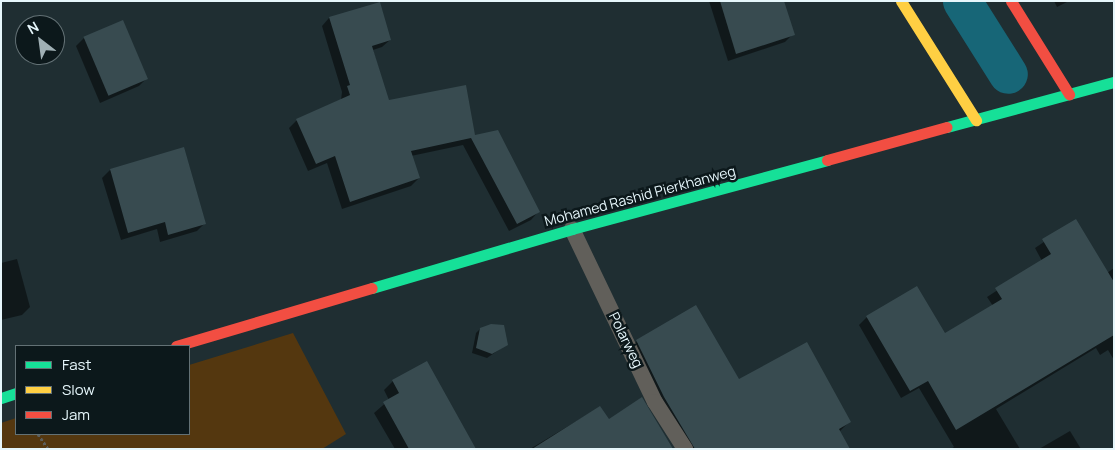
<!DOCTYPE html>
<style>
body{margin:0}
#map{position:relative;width:1115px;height:450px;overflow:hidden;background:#1f2e32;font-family:Manrope,sans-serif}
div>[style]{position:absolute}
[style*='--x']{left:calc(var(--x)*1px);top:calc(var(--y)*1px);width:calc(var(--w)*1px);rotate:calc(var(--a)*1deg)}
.green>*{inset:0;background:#54370f}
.shadow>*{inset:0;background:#0007}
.canal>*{height:39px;margin:-19.5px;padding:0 19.5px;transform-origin:19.5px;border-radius:19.5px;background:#176677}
.building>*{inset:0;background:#384b50;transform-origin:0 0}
.path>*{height:3px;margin-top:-1.5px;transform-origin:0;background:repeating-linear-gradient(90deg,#5b5e5c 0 2.5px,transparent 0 5px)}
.lane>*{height:16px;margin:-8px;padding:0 8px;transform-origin:8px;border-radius:8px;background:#615f5a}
.fast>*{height:11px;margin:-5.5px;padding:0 5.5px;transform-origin:5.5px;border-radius:5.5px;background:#16e098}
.slow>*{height:11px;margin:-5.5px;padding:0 5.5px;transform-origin:5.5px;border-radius:5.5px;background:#ffcf43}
.jam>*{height:11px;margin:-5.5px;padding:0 5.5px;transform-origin:5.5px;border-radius:5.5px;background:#f24e42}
span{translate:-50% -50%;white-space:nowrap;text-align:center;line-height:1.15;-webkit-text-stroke:5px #0c181b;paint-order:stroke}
.street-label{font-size:14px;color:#e6f6fb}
.frame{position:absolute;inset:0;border:2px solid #e6f6fb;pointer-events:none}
.legend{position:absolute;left:15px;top:345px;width:175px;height:90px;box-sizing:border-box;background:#0c181b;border:1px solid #637175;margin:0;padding:6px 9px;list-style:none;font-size:15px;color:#e6f6fb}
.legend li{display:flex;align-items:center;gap:10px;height:25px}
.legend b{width:25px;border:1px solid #637175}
.north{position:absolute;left:15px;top:15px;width:50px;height:50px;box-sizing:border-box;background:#0c181b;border:1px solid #637175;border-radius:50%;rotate:330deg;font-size:14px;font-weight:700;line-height:20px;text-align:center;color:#e6f6fb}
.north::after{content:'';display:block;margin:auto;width:18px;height:22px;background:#a0b0b5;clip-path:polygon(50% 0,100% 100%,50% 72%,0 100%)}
</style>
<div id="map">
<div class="green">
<i style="clip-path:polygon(293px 333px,346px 434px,322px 449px,1px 449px,1px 423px,16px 418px,16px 434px,189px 434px,189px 365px)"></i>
</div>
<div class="shadow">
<i style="clip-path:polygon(709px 1px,783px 1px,793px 34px,785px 42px,728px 61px)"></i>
<i style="clip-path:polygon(1054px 1px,1069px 1px,1057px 7px)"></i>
<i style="clip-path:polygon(379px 3px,390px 40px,382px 47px,373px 50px,388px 101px,474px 136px,538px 212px,531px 220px,509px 231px,463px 145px,411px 156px,419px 178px,411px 186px,342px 209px,327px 163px,308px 171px,289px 128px,296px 121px,341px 100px,342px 92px,322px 26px,329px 18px)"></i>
<i style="clip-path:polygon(84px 38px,147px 78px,139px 86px,100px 103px,76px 46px)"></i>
<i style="clip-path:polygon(110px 170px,205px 223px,197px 231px,160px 242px,157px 229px,121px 240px,102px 178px)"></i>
<i style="clip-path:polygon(1075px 221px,1107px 273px,1114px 268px,1114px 360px,1108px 350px,1100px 355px,1096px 348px,996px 409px,1020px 449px,951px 449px,954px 447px,919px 388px,901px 398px,859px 325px,867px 317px,944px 335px,993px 306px,987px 297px,1042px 261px,1035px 248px)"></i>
<i style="clip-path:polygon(17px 259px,30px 307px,22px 315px,1px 320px,1px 263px)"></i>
<i style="clip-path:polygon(480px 329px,506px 345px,487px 358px,472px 353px,476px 333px)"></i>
<i style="clip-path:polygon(637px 341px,849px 422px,839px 432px,848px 449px,682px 449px,628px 350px)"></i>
<i style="clip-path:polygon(393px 381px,475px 449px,395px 449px,374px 413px,389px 400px,384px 390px)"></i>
<i style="clip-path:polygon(600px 407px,608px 420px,672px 449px,530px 449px)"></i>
<i style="clip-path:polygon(1070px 431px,1081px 449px,1039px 449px)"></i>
</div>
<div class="canal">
<i style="--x:962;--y:1;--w:86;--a:57.8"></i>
</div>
<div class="building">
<i style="clip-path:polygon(720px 1px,784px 1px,795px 35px,736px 54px)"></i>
<i style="clip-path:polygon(380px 2px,391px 40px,372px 46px,389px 100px,466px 85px,475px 135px,498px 130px,540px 212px,517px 224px,471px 138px,411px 151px,420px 178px,350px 202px,335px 156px,316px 164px,296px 119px,350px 95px,347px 86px,350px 85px,329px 17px)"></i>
<i style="left:123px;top:20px;width:64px;height:43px;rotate:67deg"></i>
<i style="clip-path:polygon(184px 147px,206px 224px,168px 235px,165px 222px,128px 233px,110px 169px)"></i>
<i style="clip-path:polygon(1076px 219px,1114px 282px,1114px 335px,956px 430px,928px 381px,910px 391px,866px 316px,917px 286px,945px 333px,1002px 299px,995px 288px,1051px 254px,1042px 239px)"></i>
<i style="clip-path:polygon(696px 305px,739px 379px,807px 342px,851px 422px,839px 429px,850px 449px,695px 449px,664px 397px,636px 340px)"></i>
<i style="clip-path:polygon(491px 324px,504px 325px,508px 345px,492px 354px,476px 348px,480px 328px)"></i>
<i style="clip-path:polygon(427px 361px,476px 449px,409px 449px,383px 402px,399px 393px,392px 380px)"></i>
<i style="clip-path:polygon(642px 397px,673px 449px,532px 449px,600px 406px,609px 419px)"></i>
</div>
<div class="path">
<i style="--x:38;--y:434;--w:18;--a:56"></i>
</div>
<div class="lane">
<i style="--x:572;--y:229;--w:192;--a:64.4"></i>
<i style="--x:655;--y:402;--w:56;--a:57.4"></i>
</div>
<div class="fast">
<i style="--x:947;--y:127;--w:173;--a:-15.1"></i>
<i style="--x:372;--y:288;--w:209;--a:-16.4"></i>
<i style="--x:572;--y:229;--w:264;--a:-15.1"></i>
<i style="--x:1;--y:398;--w:16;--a:-18"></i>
</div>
<div class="slow">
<i style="--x:901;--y:1;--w:141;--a:57.8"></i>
</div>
<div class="jam">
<i style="--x:1011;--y:1;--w:110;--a:58.1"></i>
<i style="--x:827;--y:160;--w:124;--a:-15.4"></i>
<i style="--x:176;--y:346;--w:204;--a:-16.5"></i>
</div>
<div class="street-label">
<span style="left:640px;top:196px;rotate:-15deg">Mohamed Rashid Pierkhanweg</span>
<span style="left:626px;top:340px;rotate:64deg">Polarweg</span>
</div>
<div class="frame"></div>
<ul class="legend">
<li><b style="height:6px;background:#16e098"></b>Fast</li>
<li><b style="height:6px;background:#ffcf43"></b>Slow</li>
<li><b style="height:6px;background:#f24e42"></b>Jam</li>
</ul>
<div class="north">N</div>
</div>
